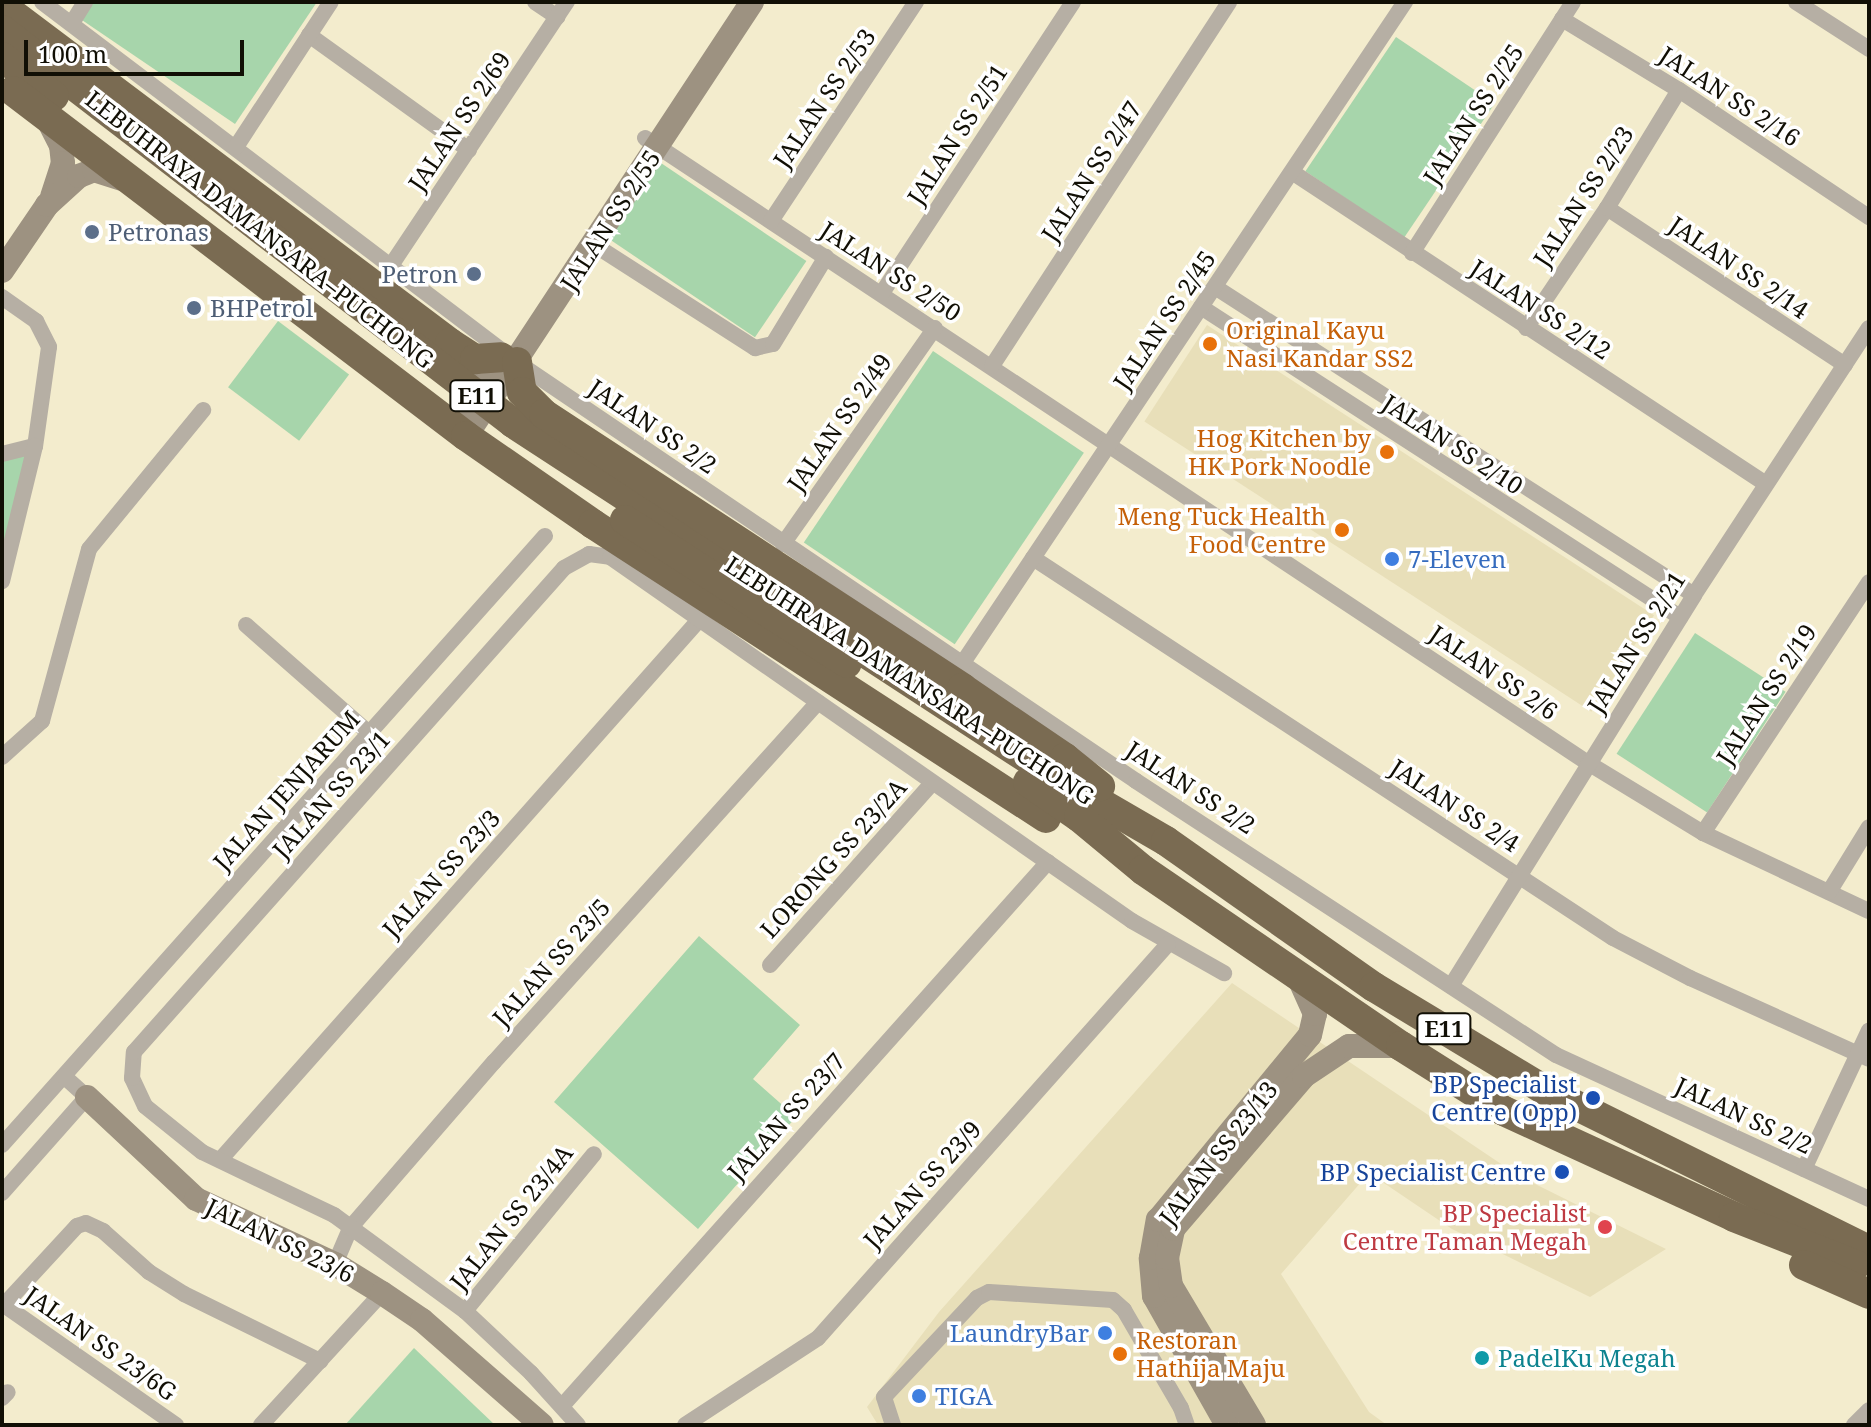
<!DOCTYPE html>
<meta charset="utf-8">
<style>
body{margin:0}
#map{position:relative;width:1871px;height:1427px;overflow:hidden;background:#f3eccd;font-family:"Noto Serif",serif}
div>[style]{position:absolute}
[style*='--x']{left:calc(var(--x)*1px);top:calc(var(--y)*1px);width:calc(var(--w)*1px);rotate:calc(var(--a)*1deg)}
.built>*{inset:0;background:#e8dfb9;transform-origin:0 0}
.green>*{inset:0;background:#a7d5ab;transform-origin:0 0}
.street>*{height:16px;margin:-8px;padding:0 8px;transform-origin:8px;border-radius:8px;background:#b6afa4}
.secondary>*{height:24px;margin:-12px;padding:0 12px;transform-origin:12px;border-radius:12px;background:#9d9281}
.highway>*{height:30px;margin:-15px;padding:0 15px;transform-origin:15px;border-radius:15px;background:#7a6b52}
.dots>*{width:22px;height:22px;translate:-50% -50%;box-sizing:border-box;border:4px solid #fff;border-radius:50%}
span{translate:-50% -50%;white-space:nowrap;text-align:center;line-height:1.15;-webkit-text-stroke:7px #fff;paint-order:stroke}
.shield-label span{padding:2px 6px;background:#fff;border:2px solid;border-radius:6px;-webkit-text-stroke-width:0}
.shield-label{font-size:22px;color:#110f05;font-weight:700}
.street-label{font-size:24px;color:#110f05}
.service-label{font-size:24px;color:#4e5e75}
.left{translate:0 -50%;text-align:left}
.right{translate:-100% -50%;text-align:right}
.food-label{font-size:24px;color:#c56008}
.shop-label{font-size:24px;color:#366cbe}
.transit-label{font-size:24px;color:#164399}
.health-label{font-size:24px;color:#be3a42}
.culture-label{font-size:24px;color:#0d838f}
.frame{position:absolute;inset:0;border:4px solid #110f05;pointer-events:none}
.scale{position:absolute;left:24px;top:40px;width:220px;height:36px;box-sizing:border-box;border:4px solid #110f05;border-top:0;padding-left:10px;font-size:24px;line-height:28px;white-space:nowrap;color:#110f05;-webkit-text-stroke:6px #fff;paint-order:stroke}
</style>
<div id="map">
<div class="built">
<i style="left:1207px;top:325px;width:533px;height:115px;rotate:33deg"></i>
<i style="clip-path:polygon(1232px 983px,1519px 1176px,1666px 1249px,1590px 1297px,1452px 1229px,1369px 1173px,1281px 1274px,1369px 1412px,1387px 1425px,1268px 1425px,1264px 1419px,1254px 1425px,878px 1425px,867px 1407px,939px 1312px)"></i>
</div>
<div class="green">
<i style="clip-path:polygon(90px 2px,317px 2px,235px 124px,79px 18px)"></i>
<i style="left:1396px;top:37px;width:119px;height:162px;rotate:34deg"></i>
<i style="left:658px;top:161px;width:179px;height:92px;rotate:34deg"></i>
<i style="left:278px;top:321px;width:89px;height:83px;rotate:37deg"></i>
<i style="left:933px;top:351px;width:182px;height:231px;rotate:34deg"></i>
<i style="clip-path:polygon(33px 449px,2px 575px,2px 457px)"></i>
<i style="left:1695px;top:633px;width:108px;height:144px;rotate:33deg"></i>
<i style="clip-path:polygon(699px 936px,800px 1025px,753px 1079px,796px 1117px,698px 1229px,554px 1102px)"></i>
<i style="clip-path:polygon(414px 1348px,495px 1425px,345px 1425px)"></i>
</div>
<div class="street">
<i style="--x:42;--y:2;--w:580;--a:37.15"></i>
<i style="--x:535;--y:2;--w:27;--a:34"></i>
<i style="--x:1796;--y:2;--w:87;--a:32.8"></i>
<i style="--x:1562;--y:19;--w:137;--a:31.3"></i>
<i style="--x:1679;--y:90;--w:229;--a:33.8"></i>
<i style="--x:72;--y:23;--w:25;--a:-58"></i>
<i style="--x:309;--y:35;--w:197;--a:35.7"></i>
<i style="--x:645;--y:138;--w:1131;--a:33.54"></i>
<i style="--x:1588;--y:763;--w:135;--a:31.3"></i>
<i style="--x:1703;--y:833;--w:183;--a:25.2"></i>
<i style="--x:236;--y:147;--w:173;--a:-56.8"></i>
<i style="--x:1292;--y:172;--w:567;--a:33.35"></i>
<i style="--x:1607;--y:208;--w:285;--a:33.4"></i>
<i style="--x:771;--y:221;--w:263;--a:-56.5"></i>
<i style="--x:593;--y:244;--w:193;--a:32.7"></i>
<i style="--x:755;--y:348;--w:18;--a:-13"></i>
<i style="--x:773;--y:344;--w:102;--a:-58.7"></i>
<i style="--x:1412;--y:253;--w:298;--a:-57.3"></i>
<i style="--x:390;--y:267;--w:319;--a:-56.3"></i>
<i style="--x:1215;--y:287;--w:569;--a:32.74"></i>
<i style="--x:882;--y:293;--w:348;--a:-56.7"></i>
<i style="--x:2;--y:297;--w:42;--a:35.2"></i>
<i style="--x:36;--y:321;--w:29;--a:63"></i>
<i style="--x:49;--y:347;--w:100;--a:98"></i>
<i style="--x:1201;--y:307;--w:571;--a:32.91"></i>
<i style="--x:1526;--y:328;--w:145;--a:-56"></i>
<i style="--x:1607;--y:208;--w:138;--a:-58.6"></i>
<i style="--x:518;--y:363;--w:746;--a:34.07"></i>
<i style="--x:1136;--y:781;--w:501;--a:33.12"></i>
<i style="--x:1556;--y:1055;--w:345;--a:24.7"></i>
<i style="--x:992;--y:366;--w:434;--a:-56.9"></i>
<i style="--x:2;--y:454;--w:34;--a:-14"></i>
<i style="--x:35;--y:446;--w:139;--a:103.7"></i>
<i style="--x:783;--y:544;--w:264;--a:-54.9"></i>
<i style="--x:1033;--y:558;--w:693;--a:33.23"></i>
<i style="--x:1613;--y:938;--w:87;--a:27.5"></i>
<i style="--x:1690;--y:978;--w:196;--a:24.3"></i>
<i style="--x:246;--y:625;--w:164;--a:41.3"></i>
<i style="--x:962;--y:664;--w:797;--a:-56.21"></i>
<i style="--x:2;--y:757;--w:54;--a:-42"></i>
<i style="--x:42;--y:721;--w:178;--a:-74.7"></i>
<i style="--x:89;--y:549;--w:180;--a:-50.6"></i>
<i style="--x:1703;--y:833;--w:301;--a:-56.5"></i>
<i style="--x:1829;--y:892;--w:76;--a:-58.4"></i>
<i style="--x:770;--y:965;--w:244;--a:-48.3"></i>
<i style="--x:1451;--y:986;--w:460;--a:-58.1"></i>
<i style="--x:1694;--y:595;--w:319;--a:-56.8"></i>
<i style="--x:2;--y:1145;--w:816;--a:-48.28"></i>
<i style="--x:220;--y:1160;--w:722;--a:-48.43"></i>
<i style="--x:1804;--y:1169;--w:153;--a:-64.9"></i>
<i style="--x:2;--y:1193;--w:128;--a:-48.5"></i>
<i style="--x:87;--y:1097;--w:31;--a:-138"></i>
<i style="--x:335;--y:1264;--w:39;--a:-67"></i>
<i style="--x:350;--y:1228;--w:220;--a:-49.1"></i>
<i style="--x:494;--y:1062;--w:484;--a:-48"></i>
<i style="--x:465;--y:1311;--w:203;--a:-50.6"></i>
<i style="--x:2;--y:1398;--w:8;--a:-45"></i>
<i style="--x:563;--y:1405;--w:728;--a:-48.23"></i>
<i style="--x:176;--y:1425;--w:210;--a:-145.1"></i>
<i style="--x:4;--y:1305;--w:108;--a:-47.3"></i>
<i style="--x:77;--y:1226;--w:9;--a:-18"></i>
<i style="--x:86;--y:1223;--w:19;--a:25"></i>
<i style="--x:103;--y:1231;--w:62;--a:41.7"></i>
<i style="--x:149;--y:1272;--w:41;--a:32.2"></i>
<i style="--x:184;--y:1294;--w:152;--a:26.2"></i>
<i style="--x:261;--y:1425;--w:179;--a:-47.5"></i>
<i style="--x:578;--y:1425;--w:70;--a:-132.1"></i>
<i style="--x:531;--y:1373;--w:91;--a:-136.8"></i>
<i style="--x:465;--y:1311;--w:162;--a:-143.8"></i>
<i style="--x:334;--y:1215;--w:146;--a:-154.5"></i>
<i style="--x:202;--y:1152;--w:73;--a:-141.1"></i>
<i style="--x:145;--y:1106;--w:31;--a:-115"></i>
<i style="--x:132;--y:1078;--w:26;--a:-86"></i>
<i style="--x:134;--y:1052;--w:647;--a:-48.38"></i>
<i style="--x:564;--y:568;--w:29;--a:-29"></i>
<i style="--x:589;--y:554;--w:21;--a:8"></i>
<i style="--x:610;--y:557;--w:636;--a:34.89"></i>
<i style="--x:1132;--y:921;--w:106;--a:29.5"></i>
<i style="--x:685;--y:1425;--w:159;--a:-33.2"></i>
<i style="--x:818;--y:1338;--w:527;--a:-48.38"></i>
<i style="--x:893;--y:1425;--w:29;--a:-108"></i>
<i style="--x:884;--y:1397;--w:136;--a:-46.8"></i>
<i style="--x:977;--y:1298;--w:13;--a:-27"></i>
<i style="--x:989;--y:1292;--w:124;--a:3.7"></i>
<i style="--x:1113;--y:1300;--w:15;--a:42"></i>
<i style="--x:1124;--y:1310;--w:113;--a:59.8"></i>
<i style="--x:1181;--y:1408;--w:18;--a:71"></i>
<i style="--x:1854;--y:1425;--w:21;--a:-45"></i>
</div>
<div class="secondary">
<i style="--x:47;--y:118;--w:30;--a:63"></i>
<i style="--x:61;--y:145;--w:18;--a:84"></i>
<i style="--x:63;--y:163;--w:35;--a:108"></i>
<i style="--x:2;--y:271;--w:80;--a:-55.7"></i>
<i style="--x:47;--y:205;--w:43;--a:-42.2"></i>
<i style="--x:79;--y:176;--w:16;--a:-22"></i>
<i style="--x:94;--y:170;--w:28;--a:18"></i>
<i style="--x:450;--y:425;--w:58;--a:-52.7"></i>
<i style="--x:466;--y:436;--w:520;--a:-56.62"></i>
<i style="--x:87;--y:1097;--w:149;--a:43.1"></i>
<i style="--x:196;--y:1199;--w:153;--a:25.1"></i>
<i style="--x:335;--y:1264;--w:55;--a:31.7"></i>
<i style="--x:382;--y:1293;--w:48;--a:34"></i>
<i style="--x:422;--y:1320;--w:159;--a:41.2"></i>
<i style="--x:1227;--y:1425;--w:148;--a:-119.5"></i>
<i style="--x:1154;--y:1296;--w:38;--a:-95"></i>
<i style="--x:1151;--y:1258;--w:39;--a:-80"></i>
<i style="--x:1158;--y:1220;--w:239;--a:-50.6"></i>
<i style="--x:1310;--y:1035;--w:22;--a:-77"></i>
<i style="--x:1315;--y:1014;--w:44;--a:-114.2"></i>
<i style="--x:1254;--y:1425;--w:162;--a:-120.8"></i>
<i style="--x:1171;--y:1286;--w:28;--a:-98"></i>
<i style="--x:1167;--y:1258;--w:30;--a:-78"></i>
<i style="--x:1173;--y:1229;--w:201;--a:-49.4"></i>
<i style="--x:1304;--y:1076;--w:54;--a:-33.7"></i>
<i style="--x:1349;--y:1046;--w:52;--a:0"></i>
</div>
<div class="highway">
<i style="--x:2;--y:6;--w:561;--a:36.95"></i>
<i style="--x:450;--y:343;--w:30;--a:33"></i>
<i style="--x:475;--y:359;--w:26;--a:-4"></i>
<i style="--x:2;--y:30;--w:645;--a:37.56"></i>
<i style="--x:513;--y:423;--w:646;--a:33.12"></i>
<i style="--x:1054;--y:776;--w:129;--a:30.1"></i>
<i style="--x:1166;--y:841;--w:254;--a:35.1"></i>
<i style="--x:1374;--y:987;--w:200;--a:31.1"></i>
<i style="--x:1545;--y:1090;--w:361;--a:26.3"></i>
<i style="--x:2;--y:57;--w:65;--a:36.9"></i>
<i style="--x:13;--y:91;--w:569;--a:37.29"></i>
<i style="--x:466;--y:436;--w:155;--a:34.7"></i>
<i style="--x:593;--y:524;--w:540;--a:32.98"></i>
<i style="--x:517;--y:362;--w:30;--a:81"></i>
<i style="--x:522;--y:392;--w:31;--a:45"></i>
<i style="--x:544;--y:414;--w:500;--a:33.2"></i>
<i style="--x:962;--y:688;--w:125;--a:34.2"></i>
<i style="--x:1065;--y:758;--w:45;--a:38.7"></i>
<i style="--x:625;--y:520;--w:264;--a:32.8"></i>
<i style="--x:1028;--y:782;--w:62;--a:34.5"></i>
<i style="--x:1079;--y:817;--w:83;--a:39.6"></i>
<i style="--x:1143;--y:870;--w:312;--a:34.3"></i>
<i style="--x:1401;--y:1046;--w:122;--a:32.3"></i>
<i style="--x:1504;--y:1111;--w:253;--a:24.7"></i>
<i style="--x:1734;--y:1217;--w:131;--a:21.5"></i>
<i style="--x:1804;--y:1265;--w:71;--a:24"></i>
</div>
<div class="dots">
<i style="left:92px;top:232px;background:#5c6f8a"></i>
<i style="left:474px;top:274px;background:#5c6f8a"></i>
<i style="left:194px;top:308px;background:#5c6f8a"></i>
<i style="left:1210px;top:344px;background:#e8710a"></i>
<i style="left:1387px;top:452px;background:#e8710a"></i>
<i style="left:1342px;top:530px;background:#e8710a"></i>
<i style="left:1392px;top:559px;background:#3f7fe0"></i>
<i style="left:1593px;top:1098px;background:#1a4fb4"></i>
<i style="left:1562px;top:1172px;background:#1a4fb4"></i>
<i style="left:1605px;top:1227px;background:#e0444e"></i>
<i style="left:1105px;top:1333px;background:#3f7fe0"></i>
<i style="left:1120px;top:1354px;background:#e8710a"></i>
<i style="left:1482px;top:1358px;background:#0f9aa8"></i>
<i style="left:919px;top:1396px;background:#3f7fe0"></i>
</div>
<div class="shield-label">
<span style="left:477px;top:396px">E11</span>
<span style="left:1444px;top:1029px">E11</span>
</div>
<div class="street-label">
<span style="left:1730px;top:96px;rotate:33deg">JALAN SS 2/16</span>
<span style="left:824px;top:98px;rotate:-56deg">JALAN SS 2/53</span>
<span style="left:1473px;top:114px;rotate:-57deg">JALAN SS 2/25</span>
<span style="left:459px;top:121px;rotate:-56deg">JALAN SS 2/69</span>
<span style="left:957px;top:134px;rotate:-57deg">JALAN SS 2/51</span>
<span style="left:1091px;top:171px;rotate:-57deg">JALAN SS 2/47</span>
<span style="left:1583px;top:196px;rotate:-57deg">JALAN SS 2/23</span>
<span style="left:610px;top:220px;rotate:-57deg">JALAN SS 2/55</span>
<span style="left:260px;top:229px;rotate:38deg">LEBUHRAYA DAMANSARA–PUCHONG</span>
<span style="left:1739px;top:267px;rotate:34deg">JALAN SS 2/14</span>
<span style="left:891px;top:271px;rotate:33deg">JALAN SS 2/50</span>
<span style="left:1541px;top:309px;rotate:33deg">JALAN SS 2/12</span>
<span style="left:1164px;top:320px;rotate:-56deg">JALAN SS 2/45</span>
<span style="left:839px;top:422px;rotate:-55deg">JALAN SS 2/49</span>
<span style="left:653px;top:426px;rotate:34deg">JALAN SS 2/2</span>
<span style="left:1453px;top:444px;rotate:33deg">JALAN SS 2/10</span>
<span style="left:1636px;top:642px;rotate:-58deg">JALAN SS 2/21</span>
<span style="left:1494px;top:672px;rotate:34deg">JALAN SS 2/6</span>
<span style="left:910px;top:680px;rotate:33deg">LEBUHRAYA DAMANSARA–PUCHONG</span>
<span style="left:1766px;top:694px;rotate:-57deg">JALAN SS 2/19</span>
<span style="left:1191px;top:787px;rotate:33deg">JALAN SS 2/2</span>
<span style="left:286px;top:790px;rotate:-48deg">JALAN JENJARUM</span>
<span style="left:331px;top:794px;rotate:-48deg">JALAN SS 23/1</span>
<span style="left:1455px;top:805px;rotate:33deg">JALAN SS 2/4</span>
<span style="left:833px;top:858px;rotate:-48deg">LORONG SS 23/2A</span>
<span style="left:441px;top:873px;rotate:-48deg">JALAN SS 23/3</span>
<span style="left:551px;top:962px;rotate:-48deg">JALAN SS 23/5</span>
<span style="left:1744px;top:1115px;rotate:25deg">JALAN SS 2/2</span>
<span style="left:786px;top:1116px;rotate:-48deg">JALAN SS 23/7</span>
<span style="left:1218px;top:1153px;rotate:-52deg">JALAN SS 23/13</span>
<span style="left:922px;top:1184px;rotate:-48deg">JALAN SS 23/9</span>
<span style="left:511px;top:1217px;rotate:-51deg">JALAN SS 23/4A</span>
<span style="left:280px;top:1240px;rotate:26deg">JALAN SS 23/6</span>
<span style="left:101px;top:1343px;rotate:35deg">JALAN SS 23/6G</span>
</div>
<div class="service-label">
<span class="left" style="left:108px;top:232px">Petronas</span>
<span class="right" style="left:458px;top:274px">Petron</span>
<span class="left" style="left:210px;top:308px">BHPetrol</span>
</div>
<div class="food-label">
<span class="left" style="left:1226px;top:344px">Original Kayu<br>Nasi Kandar SS2</span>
<span class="right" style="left:1371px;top:452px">Hog Kitchen by<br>HK Pork Noodle</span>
<span class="right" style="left:1326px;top:530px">Meng Tuck Health<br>Food Centre</span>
<span class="left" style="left:1136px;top:1354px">Restoran<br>Hathija Maju</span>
</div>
<div class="shop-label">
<span class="left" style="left:1408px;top:559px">7-Eleven</span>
<span class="right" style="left:1089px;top:1333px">LaundryBar</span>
<span class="left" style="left:935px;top:1396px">TIGA</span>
</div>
<div class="transit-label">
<span class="right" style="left:1577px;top:1098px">BP Specialist<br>Centre (Opp)</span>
<span class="right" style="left:1546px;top:1172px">BP Specialist Centre</span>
</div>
<div class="health-label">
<span class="right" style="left:1587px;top:1227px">BP Specialist<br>Centre Taman Megah</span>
</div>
<div class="culture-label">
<span class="left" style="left:1498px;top:1358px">PadelKu Megah</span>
</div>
<div class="frame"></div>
<div class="scale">100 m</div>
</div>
